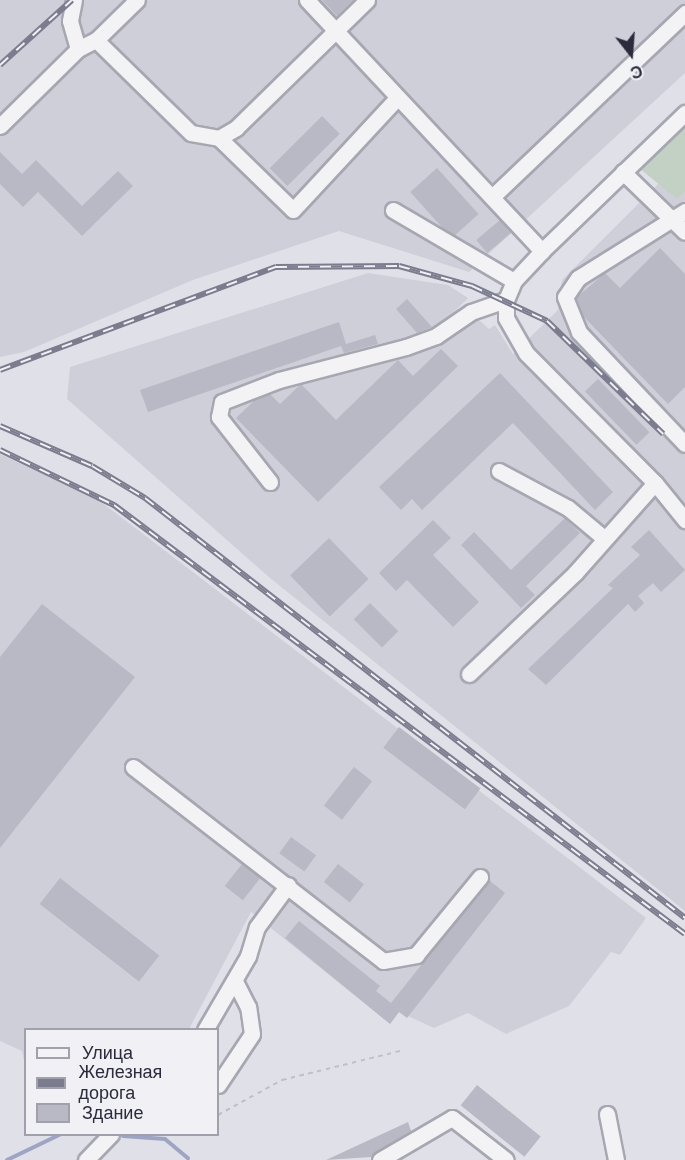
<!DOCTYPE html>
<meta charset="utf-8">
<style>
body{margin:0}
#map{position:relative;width:685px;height:1160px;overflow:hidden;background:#e0e1e8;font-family:Helvetica,sans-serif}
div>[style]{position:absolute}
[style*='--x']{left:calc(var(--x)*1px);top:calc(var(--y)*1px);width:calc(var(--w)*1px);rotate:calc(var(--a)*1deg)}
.built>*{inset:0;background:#cfcfd9}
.green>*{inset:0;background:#c2d1c4}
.stream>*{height:4px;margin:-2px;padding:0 2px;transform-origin:2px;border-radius:2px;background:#9fa4c4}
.building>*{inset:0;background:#b8b9c4;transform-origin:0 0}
.path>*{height:2px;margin-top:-1px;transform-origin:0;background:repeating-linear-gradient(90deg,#bfbfc6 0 4.5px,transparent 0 9px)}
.roads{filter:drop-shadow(2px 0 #a6a7b1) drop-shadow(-2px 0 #a6a7b1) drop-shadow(0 2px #a6a7b1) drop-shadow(0 -2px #a6a7b1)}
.minor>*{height:15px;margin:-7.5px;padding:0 7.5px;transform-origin:7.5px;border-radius:7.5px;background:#f3f3f6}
.rail>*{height:6px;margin-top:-3px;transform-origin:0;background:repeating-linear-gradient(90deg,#f0f0f5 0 11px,#7c7c8f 0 22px);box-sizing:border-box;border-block:2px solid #7c7c8f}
span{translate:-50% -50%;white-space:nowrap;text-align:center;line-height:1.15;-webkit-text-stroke:4.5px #f0f0f5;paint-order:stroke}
.legend{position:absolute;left:24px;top:1028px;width:195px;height:108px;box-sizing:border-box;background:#f0f0f5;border:2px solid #a1a1ab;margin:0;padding:8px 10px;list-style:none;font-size:18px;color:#2b2b3d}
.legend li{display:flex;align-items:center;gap:12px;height:30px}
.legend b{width:30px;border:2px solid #a1a1ab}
.north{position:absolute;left:601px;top:24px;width:60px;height:60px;-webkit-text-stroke:4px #f0f0f5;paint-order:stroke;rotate:163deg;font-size:16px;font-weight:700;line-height:24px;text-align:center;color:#2b2b3d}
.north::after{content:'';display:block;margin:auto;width:21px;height:27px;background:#2b2b3d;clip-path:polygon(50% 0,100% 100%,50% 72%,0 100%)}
</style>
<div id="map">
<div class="built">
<i style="clip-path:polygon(0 0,685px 0,685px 73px,469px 272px,339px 231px,193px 280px,24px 352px,0 357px)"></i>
<i style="clip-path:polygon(685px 157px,685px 911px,270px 578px,67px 399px,70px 367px,368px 273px,448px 285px,468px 298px,451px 315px,461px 326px,478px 319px,489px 329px,495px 325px,513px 354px,558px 310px,562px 280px)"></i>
<i style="clip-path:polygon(0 454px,100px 501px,646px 918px,620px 955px,611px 952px,569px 1006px,506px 1034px,468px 1013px,434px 1028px,399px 1012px,390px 1024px,251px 912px,189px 1029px,26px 1030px,25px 1066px,22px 1051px,0 1041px)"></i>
</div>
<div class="green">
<i style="clip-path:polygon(685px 125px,685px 191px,677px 199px,639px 168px)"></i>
</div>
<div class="stream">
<i style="--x:123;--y:1136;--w:42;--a:4.1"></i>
<i style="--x:165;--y:1139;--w:30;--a:40"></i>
<i style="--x:7;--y:1160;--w:60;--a:-25.7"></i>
</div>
<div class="building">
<i style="clip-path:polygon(322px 0,353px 0,337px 16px)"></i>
<i style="left:322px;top:116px;width:25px;height:74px;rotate:45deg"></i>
<i style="clip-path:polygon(0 152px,22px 174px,36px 160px,82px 206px,118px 171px,133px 186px,82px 236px,38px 192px,23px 207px,0 184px)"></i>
<i style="left:437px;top:168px;width:62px;height:36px;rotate:48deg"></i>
<i style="left:500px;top:220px;width:17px;height:31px;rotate:50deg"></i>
<i style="clip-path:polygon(660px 248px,685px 274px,685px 387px,668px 404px,584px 317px,576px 298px,605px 273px,620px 288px)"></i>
<i style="clip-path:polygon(407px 299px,432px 327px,417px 333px,396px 309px)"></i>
<i style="clip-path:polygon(339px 322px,346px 344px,375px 335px,378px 344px,344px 353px,341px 346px,148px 412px,140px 390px)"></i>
<i style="clip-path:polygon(441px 349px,458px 366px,318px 502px,236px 418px,255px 400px,270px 394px,280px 404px,301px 384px,336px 420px,398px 360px,413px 376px)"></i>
<i style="clip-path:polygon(500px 373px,613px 492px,595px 510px,513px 423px,422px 510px,412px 499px,401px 510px,379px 487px)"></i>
<i style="left:598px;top:379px;width:74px;height:18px;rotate:46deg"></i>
<i style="clip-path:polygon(565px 518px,580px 533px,526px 586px,535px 595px,521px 608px,461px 545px,474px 532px,511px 570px)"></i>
<i style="clip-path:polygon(433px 520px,451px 538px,433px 555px,479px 602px,453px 627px,407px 580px,396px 591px,379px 573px)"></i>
<i style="clip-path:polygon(649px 530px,685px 570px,661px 592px,653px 583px,638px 596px,644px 603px,635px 612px,628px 604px,546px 685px,528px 669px,613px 588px,608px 585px,640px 555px,631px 547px)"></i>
<i style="left:329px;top:538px;width:57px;height:54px;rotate:46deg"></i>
<i style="left:370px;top:603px;width:40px;height:23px;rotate:45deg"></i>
<i style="clip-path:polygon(42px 604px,135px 677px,0 848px,0 657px)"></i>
<i style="left:399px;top:727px;width:102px;height:26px;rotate:37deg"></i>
<i style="left:354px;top:767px;width:23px;height:49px;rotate:38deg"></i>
<i style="left:291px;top:837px;width:31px;height:20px;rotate:36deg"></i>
<i style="left:242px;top:864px;width:23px;height:28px;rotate:38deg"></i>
<i style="left:338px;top:864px;width:33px;height:23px;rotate:38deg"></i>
<i style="left:60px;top:878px;width:126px;height:33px;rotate:38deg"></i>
<i style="clip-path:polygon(489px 880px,505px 893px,407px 1018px,399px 1012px,390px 1024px,285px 938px,299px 921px,380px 986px,376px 991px,391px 1003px)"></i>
<i style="left:477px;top:1085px;width:82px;height:26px;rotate:39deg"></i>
<i style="clip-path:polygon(408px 1122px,411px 1131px,371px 1157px,326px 1160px)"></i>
</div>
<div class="path">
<i style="--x:218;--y:1115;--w:73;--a:-28.7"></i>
<i style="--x:282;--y:1080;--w:122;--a:-13.8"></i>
</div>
<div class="roads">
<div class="minor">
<i style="--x:74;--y:0;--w:21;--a:101"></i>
<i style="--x:70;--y:21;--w:29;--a:74"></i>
<i style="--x:307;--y:0;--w:344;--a:46.9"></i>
<i style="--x:96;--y:40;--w:133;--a:44.4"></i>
<i style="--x:191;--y:133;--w:28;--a:10"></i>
<i style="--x:219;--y:138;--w:20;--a:-30"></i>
<i style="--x:236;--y:128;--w:183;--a:-44.3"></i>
<i style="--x:0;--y:126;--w:110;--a:-44.6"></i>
<i style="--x:78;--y:49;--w:20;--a:-27"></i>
<i style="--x:96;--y:40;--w:57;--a:-44.3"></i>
<i style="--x:219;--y:138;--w:103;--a:44.2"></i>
<i style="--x:293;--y:210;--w:153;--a:-47.1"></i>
<i style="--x:623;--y:172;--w:86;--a:44.1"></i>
<i style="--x:492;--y:197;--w:267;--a:-43.6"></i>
<i style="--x:393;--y:210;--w:140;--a:30.4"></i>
<i style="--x:685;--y:211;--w:126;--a:147.9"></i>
<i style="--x:578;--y:278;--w:23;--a:124"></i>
<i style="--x:565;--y:297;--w:38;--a:68"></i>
<i style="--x:579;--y:332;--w:154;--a:46.6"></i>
<i style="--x:499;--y:471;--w:78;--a:28.2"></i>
<i style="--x:568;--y:508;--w:48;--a:40"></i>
<i style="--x:270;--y:482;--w:83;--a:-128.1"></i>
<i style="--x:219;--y:417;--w:15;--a:-79"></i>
<i style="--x:222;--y:402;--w:61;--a:-21.1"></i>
<i style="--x:279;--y:380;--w:131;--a:-14.6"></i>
<i style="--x:406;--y:347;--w:32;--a:-20"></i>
<i style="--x:436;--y:336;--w:42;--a:-34.4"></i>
<i style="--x:471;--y:312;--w:37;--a:-19"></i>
<i style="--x:655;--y:483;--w:48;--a:51"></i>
<i style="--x:469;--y:674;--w:146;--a:-43.6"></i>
<i style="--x:575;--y:573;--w:120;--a:-48.4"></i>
<i style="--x:655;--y:483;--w:183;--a:-134.8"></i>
<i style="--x:526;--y:353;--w:40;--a:-119.7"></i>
<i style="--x:506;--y:318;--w:18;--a:-90"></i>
<i style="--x:506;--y:300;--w:21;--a:-67"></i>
<i style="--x:514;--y:281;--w:41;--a:-47"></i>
<i style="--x:542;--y:251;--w:199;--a:-44"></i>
<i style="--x:133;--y:767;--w:316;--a:37.8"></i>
<i style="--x:383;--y:961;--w:34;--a:-10"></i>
<i style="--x:416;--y:955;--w:101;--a:-50.6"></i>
<i style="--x:205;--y:1030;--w:86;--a:-59.8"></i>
<i style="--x:248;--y:956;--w:30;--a:-73"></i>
<i style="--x:257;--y:927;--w:52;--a:-53.6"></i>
<i style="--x:218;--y:1085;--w:61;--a:-56.3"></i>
<i style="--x:252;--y:1034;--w:27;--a:-98"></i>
<i style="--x:248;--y:1007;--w:30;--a:-117"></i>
<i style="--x:607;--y:1114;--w:47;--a:78.9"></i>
<i style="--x:86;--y:1160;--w:36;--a:-46"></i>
<i style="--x:380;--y:1160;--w:83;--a:-30.3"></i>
<i style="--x:452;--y:1118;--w:68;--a:37.9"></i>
</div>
</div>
<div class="rail">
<i style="--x:0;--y:65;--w:97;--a:-42.1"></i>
<i style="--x:0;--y:370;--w:295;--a:-20.5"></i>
<i style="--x:276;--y:267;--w:123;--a:-0.5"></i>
<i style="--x:399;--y:266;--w:76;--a:15.3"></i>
<i style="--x:472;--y:286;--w:83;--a:25"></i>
<i style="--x:547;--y:321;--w:162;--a:44.2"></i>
<i style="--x:0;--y:426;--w:100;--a:23.5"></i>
<i style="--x:92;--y:466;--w:62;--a:31.1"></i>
<i style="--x:145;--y:498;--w:684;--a:37.87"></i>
<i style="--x:0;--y:450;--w:127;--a:25.8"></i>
<i style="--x:114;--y:505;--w:714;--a:36.92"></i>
</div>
<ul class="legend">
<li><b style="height:8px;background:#f3f3f6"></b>Улица</li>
<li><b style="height:8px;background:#7c7c8f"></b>Железная дорога</li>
<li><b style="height:16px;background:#b8b9c4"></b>Здание</li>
</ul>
<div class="north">С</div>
</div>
